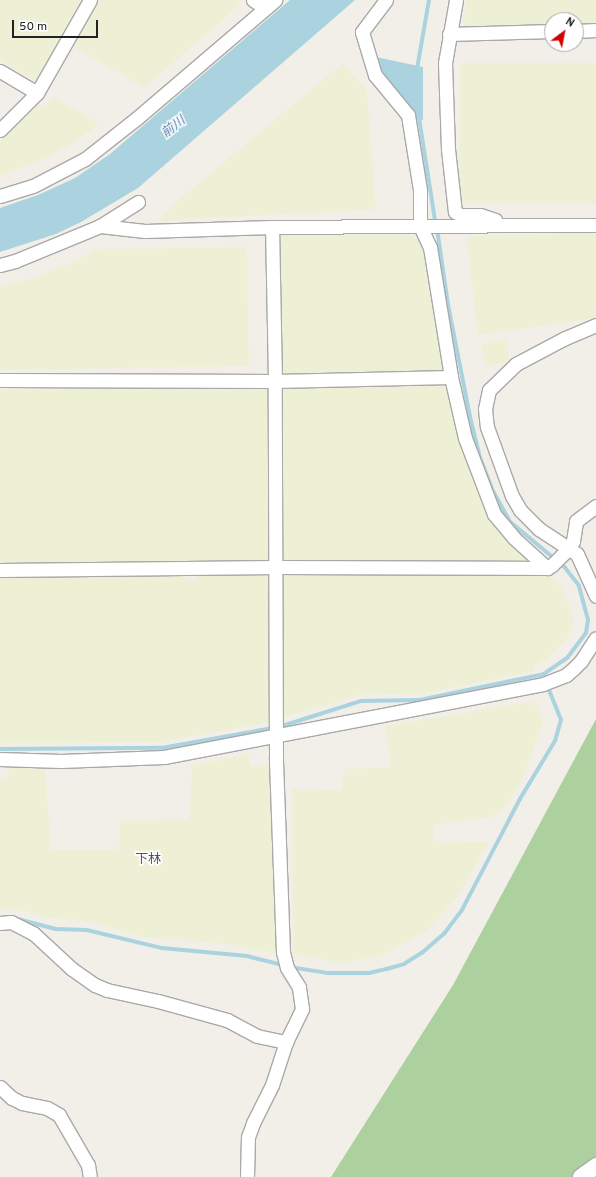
<!DOCTYPE html>
<meta charset="utf-8">
<style>
body{margin:0}
#map{position:relative;width:596px;height:1177px;overflow:hidden;background:#f2efe9;font-family:Overpass,"Noto Sans JP",sans-serif}
div>[style]{position:absolute}
[style*='--x']{left:calc(var(--x)*1px);top:calc(var(--y)*1px);width:calc(var(--w)*1px);rotate:calc(var(--a)*1deg)}
.farmland>*{inset:0;background:#eef0d5;transform-origin:0 0}
.forest>*{inset:0;background:#add19e}
.water>*{inset:0;background:#aad3df}
.stream>*{height:3.5px;margin:-1.75px;padding:0 1.75px;transform-origin:1.75px;border-radius:1.75px;background:#aad3df}
.roads{filter:drop-shadow(1px 0 #a9a9a9) drop-shadow(-1px 0 #a9a9a9) drop-shadow(0 1px #a9a9a9) drop-shadow(0 -1px #a9a9a9)}
.minor>*{height:13px;margin:-6.5px;padding:0 6.5px;transform-origin:6.5px;border-radius:6.5px;background:#fff}
.tertiary>*{height:16px;margin:-8px;padding:0 8px;transform-origin:8px;border-radius:8px;background:#fff}
span{translate:-50% -50%;white-space:nowrap;text-align:center;line-height:1.15;-webkit-text-stroke:3px #fff;paint-order:stroke}
.water-label{font-size:13px;color:#4a7aab;font-style:italic}
.neighbourhood-label{font-size:13px;color:#555}
.north{position:absolute;left:544px;top:12px;width:40px;height:40px;box-sizing:border-box;background:#fff;border:1px solid #a7a7a7;border-radius:50%;rotate:32deg;font-size:11px;font-weight:700;line-height:16px;text-align:center;color:#222}
.north::after{content:'';display:block;margin:auto;width:14px;height:18px;background:#d40000;clip-path:polygon(50% 0,100% 100%,50% 72%,0 100%)}
.scale{position:absolute;left:12px;top:20px;width:86px;height:18px;box-sizing:border-box;border:2px solid #222;border-top:0;padding-left:5px;font-size:12px;line-height:14px;white-space:nowrap;color:#222;-webkit-text-stroke:3px #fff;paint-order:stroke}
</style>
<div id="map">
<div class="farmland">
<i style="clip-path:polygon(0 0,84px 0,36px 82px,0 60px)"></i>
<i style="clip-path:polygon(99px 0,236px 0,241px 4px,144px 88px,75px 47px,77px 44px,75px 42px)"></i>
<i style="clip-path:polygon(465px 0,596px 0,596px 26px,576px 26px,576px 20px,552px 20px,552px 26px,464px 26px)"></i>
<i style="clip-path:polygon(343px 63px,367px 91px,376px 209px,159px 221px,171px 206px)"></i>
<i style="left:596px;top:63px;width:140px;height:136px;rotate:90deg"></i>
<i style="clip-path:polygon(54px 97px,99px 124px,72px 144px,42px 160px,0 176px,0 142px,37px 103px,43px 108px)"></i>
<i style="clip-path:polygon(596px 232px,596px 318px,478px 335px,467px 242px,471px 236px)"></i>
<i style="clip-path:polygon(283px 234px,410px 235px,425px 245px,448px 370px,285px 373px,281px 369px,280px 238px)"></i>
<i style="clip-path:polygon(247px 247px,249px 366px,0 370px,0 287px,36px 277px,78px 260px,94px 249px)"></i>
<i style="left:505px;top:339px;width:22px;height:25px;rotate:77deg"></i>
<i style="clip-path:polygon(445px 385px,462px 448px,477px 487px,495px 525px,529px 561px,287px 563px,280px 558px,280px 386px)"></i>
<i style="clip-path:polygon(269px 386px,271px 558px,267px 562px,0 565px,0 390px)"></i>
<i style="clip-path:polygon(286px 571px,550px 574px,563px 591px,571px 609px,574px 624px,565px 641px,548px 658px,534px 666px,534px 671px,425px 693px,359px 695px,283px 718px,281px 576px)"></i>
<i style="clip-path:polygon(197px 573px,266px 573px,272px 578px,271px 722px,158px 742px,0 743px,0 575px,186px 574px,186px 580px,197px 579px)"></i>
<i style="clip-path:polygon(534px 701px,543px 722px,523px 778px,505px 808px,493px 817px,434px 825px,434px 841px,489px 842px,457px 898px,424px 933px,380px 956px,339px 963px,293px 954px,292px 789px,342px 790px,344px 769px,390px 767px,386px 726px)"></i>
<i style="clip-path:polygon(249px 754px,250px 766px,274px 763px,278px 954px,220px 943px,142px 937px,89px 921px,50px 918px,12px 908px,0 910px,0 779px,8px 779px,9px 766px,45px 765px,51px 850px,119px 850px,120px 821px,189px 819px,192px 765px)"></i>
</div>
<div class="forest">
<i style="clip-path:polygon(596px 719px,596px 1177px,331px 1177px,453px 985px)"></i>
</div>
<div class="water">
<i style="clip-path:polygon(290px 0,355px 0,138px 188px,81px 222px,56px 234px,0 252px,0 208px,38px 195px,75px 178px,110px 154px)"></i>
<i style="clip-path:polygon(376px 57px,423px 67px,423px 120px,415px 119px,410px 107px,384px 76px)"></i>
</div>
<div class="stream">
<i style="--x:417;--y:69;--w:70;--a:-80.1"></i>
<i style="--x:419;--y:115;--w:109;--a:81.1"></i>
<i style="--x:279;--y:727;--w:86;--a:-17.6"></i>
<i style="--x:361;--y:701;--w:59;--a:-1"></i>
<i style="--x:420;--y:700;--w:127;--a:-11.8"></i>
<i style="--x:544;--y:674;--w:29;--a:-35"></i>
<i style="--x:568;--y:657;--w:30;--a:-53"></i>
<i style="--x:586;--y:633;--w:13;--a:-81"></i>
<i style="--x:588;--y:620;--w:35;--a:-105"></i>
<i style="--x:579;--y:586;--w:23;--a:-128"></i>
<i style="--x:565;--y:568;--w:72;--a:-140.1"></i>
<i style="--x:510;--y:522;--w:38;--a:-119"></i>
<i style="--x:492;--y:489;--w:33;--a:-111"></i>
<i style="--x:480;--y:458;--w:42;--a:-103.7"></i>
<i style="--x:470;--y:417;--w:114;--a:-101.1"></i>
<i style="--x:448;--y:305;--w:77;--a:-98.2"></i>
<i style="--x:0;--y:749;--w:162;--a:-0.4"></i>
<i style="--x:162;--y:748;--w:113;--a:-10.2"></i>
<i style="--x:14;--y:918;--w:43;--a:14.7"></i>
<i style="--x:56;--y:929;--w:31;--a:2"></i>
<i style="--x:87;--y:930;--w:77;--a:13.5"></i>
<i style="--x:162;--y:948;--w:85;--a:5.4"></i>
<i style="--x:247;--y:956;--w:36;--a:14"></i>
<i style="--x:290;--y:967;--w:37;--a:9"></i>
<i style="--x:327;--y:973;--w:42;--a:0"></i>
<i style="--x:369;--y:973;--w:18;--a:-13"></i>
<i style="--x:387;--y:969;--w:18;--a:-16"></i>
<i style="--x:404;--y:964;--w:22;--a:-32"></i>
<i style="--x:423;--y:952;--w:28;--a:-41"></i>
<i style="--x:444;--y:934;--w:30;--a:-53"></i>
<i style="--x:462;--y:910;--w:125;--a:-62.4"></i>
<i style="--x:520;--y:799;--w:68;--a:-58.9"></i>
<i style="--x:555;--y:741;--w:22;--a:-74"></i>
<i style="--x:561;--y:720;--w:38;--a:-112"></i>
</div>
<div class="roads">
<div class="minor">
<i style="--x:253;--y:0;--w:15;--a:32"></i>
<i style="--x:386;--y:0;--w:40;--a:127"></i>
<i style="--x:362;--y:32;--w:45;--a:73.2"></i>
<i style="--x:375;--y:75;--w:52;--a:50.5"></i>
<i style="--x:408;--y:115;--w:76;--a:80.9"></i>
<i style="--x:420;--y:190;--w:36;--a:90"></i>
<i style="--x:420;--y:226;--w:23;--a:65"></i>
<i style="--x:430;--y:247;--w:132;--a:80.8"></i>
<i style="--x:451;--y:377;--w:63;--a:77.1"></i>
<i style="--x:465;--y:438;--w:81;--a:69.1"></i>
<i style="--x:494;--y:514;--w:31;--a:50"></i>
<i style="--x:514;--y:538;--w:45;--a:42.3"></i>
<i style="--x:456;--y:0;--w:64;--a:99.9"></i>
<i style="--x:445;--y:63;--w:86;--a:88"></i>
<i style="--x:448;--y:149;--w:63;--a:83.7"></i>
<i style="--x:455;--y:212;--w:7;--a:27"></i>
<i style="--x:461;--y:215;--w:19;--a:0"></i>
<i style="--x:480;--y:215;--w:16;--a:18"></i>
<i style="--x:495;--y:220;--w:5;--a:68"></i>
<i style="--x:576;--y:31;--w:20;--a:-3"></i>
<i style="--x:449;--y:34;--w:103;--a:-1.7"></i>
<i style="--x:0;--y:71;--w:43;--a:30.7"></i>
<i style="--x:0;--y:130;--w:52;--a:-45"></i>
<i style="--x:37;--y:93;--w:107;--a:-60.3"></i>
<i style="--x:0;--y:196;--w:34;--a:-17"></i>
<i style="--x:33;--y:186;--w:59;--a:-27.4"></i>
<i style="--x:85;--y:159;--w:66;--a:-38.3"></i>
<i style="--x:137;--y:118;--w:182;--a:-40.5"></i>
<i style="--x:100;--y:226;--w:45;--a:6.3"></i>
<i style="--x:145;--y:231;--w:127;--a:-1.8"></i>
<i style="--x:272;--y:227;--w:324;--a:-0.4"></i>
<i style="--x:0;--y:265;--w:16;--a:-15"></i>
<i style="--x:15;--y:261;--w:92;--a:-22.4"></i>
<i style="--x:100;--y:226;--w:45;--a:-32.3"></i>
<i style="--x:596;--y:325;--w:34;--a:157"></i>
<i style="--x:565;--y:338;--w:55;--a:152"></i>
<i style="--x:516;--y:364;--w:37;--a:136"></i>
<i style="--x:489;--y:390;--w:19;--a:102"></i>
<i style="--x:485;--y:409;--w:18;--a:84"></i>
<i style="--x:487;--y:427;--w:73;--a:70.1"></i>
<i style="--x:512;--y:496;--w:16;--a:60"></i>
<i style="--x:520;--y:510;--w:27;--a:45"></i>
<i style="--x:539;--y:529;--w:45;--a:33.3"></i>
<i style="--x:577;--y:554;--w:46;--a:65.7"></i>
<i style="--x:0;--y:380;--w:275;--a:0.2"></i>
<i style="--x:275;--y:381;--w:176;--a:-1.3"></i>
<i style="--x:0;--y:570;--w:276;--a:-0.6"></i>
<i style="--x:276;--y:567;--w:271;--a:0.2"></i>
<i style="--x:547;--y:568;--w:6;--a:-31"></i>
<i style="--x:552;--y:565;--w:24;--a:-45"></i>
<i style="--x:569;--y:548;--w:8;--a:-60"></i>
<i style="--x:573;--y:541;--w:20;--a:-81"></i>
<i style="--x:576;--y:521;--w:25;--a:-37"></i>
<i style="--x:0;--y:759;--w:61;--a:1.9"></i>
<i style="--x:61;--y:761;--w:103;--a:-2.2"></i>
<i style="--x:164;--y:757;--w:386;--a:-10.9"></i>
<i style="--x:543;--y:684;--w:25;--a:-21"></i>
<i style="--x:566;--y:675;--w:11;--a:-41"></i>
<i style="--x:574;--y:668;--w:10;--a:-45"></i>
<i style="--x:581;--y:661;--w:27;--a:-57"></i>
<i style="--x:0;--y:923;--w:11;--a:-5"></i>
<i style="--x:11;--y:922;--w:25;--a:27"></i>
<i style="--x:33;--y:933;--w:53;--a:42.7"></i>
<i style="--x:72;--y:969;--w:28;--a:35"></i>
<i style="--x:95;--y:985;--w:13;--a:23"></i>
<i style="--x:107;--y:990;--w:52;--a:12.2"></i>
<i style="--x:158;--y:1001;--w:72;--a:15.4"></i>
<i style="--x:227;--y:1020;--w:34;--a:28"></i>
<i style="--x:257;--y:1036;--w:30;--a:12"></i>
<i style="--x:0;--y:1087;--w:16;--a:43"></i>
<i style="--x:12;--y:1098;--w:11;--a:27"></i>
<i style="--x:22;--y:1103;--w:25;--a:11"></i>
<i style="--x:47;--y:1108;--w:14;--a:30"></i>
<i style="--x:59;--y:1115;--w:58;--a:59.9"></i>
<i style="--x:88;--y:1165;--w:12;--a:81"></i>
<i style="--x:247;--y:1177;--w:40;--a:-88.6"></i>
<i style="--x:248;--y:1137;--w:15;--a:-70"></i>
<i style="--x:253;--y:1123;--w:42;--a:-63.4"></i>
<i style="--x:272;--y:1085;--w:45;--a:-72"></i>
<i style="--x:286;--y:1042;--w:37;--a:-64"></i>
<i style="--x:302;--y:1009;--w:22;--a:-98"></i>
<i style="--x:299;--y:987;--w:22;--a:-122"></i>
<i style="--x:287;--y:968;--w:16;--a:-104"></i>
<i style="--x:283;--y:952;--w:195;--a:-92.1"></i>
<i style="--x:276;--y:757;--w:376;--a:-90.2"></i>
<i style="--x:275;--y:381;--w:154;--a:-91.1"></i>
</div>
<div class="tertiary">
<i style="--x:581;--y:1177;--w:19;--a:-36"></i>
</div>
</div>
<div class="water-label">
<span style="left:174px;top:128px;rotate:-38deg">前川</span>
</div>
<div class="neighbourhood-label">
<span style="left:148px;top:860px">下林</span>
</div>
<div class="north">N</div>
<div class="scale">50 m</div>
</div>
